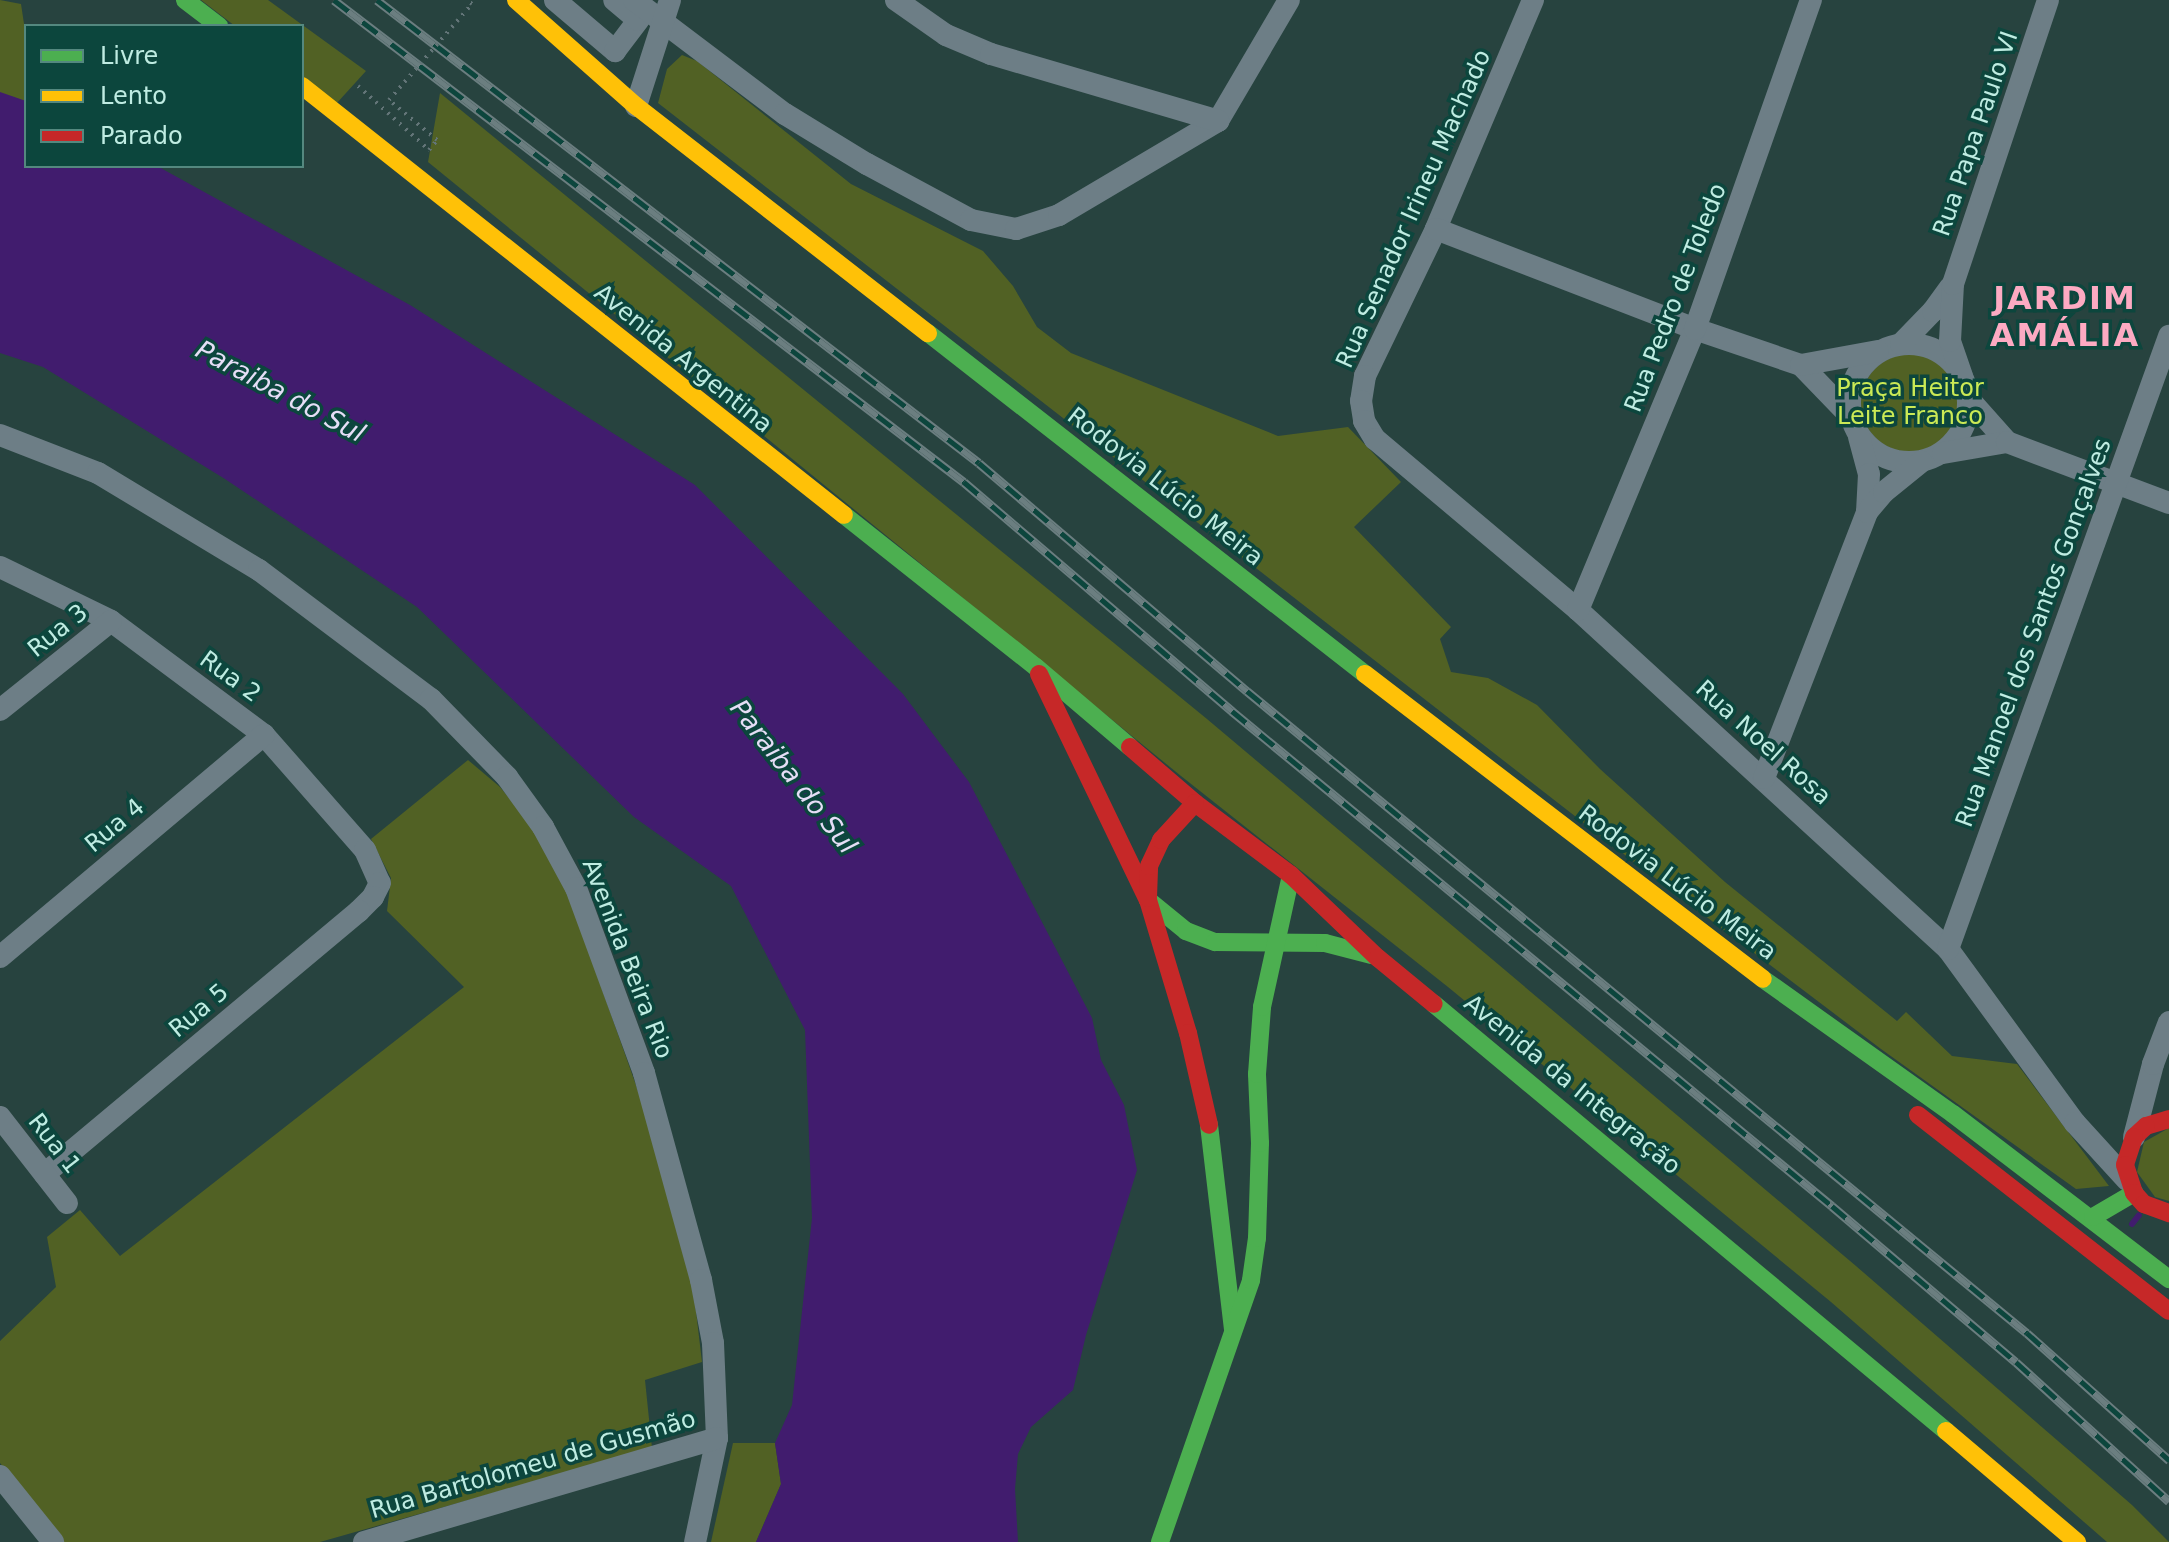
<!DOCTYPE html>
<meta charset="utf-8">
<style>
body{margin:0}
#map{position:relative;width:2169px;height:1542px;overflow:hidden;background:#27433f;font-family:"DejaVu Sans",sans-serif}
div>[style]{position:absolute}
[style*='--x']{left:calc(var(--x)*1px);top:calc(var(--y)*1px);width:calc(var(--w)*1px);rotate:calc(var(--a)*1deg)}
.green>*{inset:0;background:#516124}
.round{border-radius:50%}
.water>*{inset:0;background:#411c6e}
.stream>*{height:6px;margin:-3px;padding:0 3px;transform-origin:3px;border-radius:3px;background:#411c6e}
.street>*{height:22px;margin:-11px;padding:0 11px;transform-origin:11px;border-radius:11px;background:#6d7e86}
.street>.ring{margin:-11px;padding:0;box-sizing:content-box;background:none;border:22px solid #6d7e86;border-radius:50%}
.fast>*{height:18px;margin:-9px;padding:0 9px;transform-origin:9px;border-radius:9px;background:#4caf50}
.slow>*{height:18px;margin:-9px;padding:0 9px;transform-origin:9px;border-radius:9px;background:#ffc107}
.jam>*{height:18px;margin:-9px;padding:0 9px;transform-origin:9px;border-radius:9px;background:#c62828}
.rail>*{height:9px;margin-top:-4.5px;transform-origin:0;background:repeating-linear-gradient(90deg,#0c463d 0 18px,#6b7e80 0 36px);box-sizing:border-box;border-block:2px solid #6b7e80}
.path-bridge>*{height:4px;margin-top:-2px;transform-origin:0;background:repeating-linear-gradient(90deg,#637578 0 2px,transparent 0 8px)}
span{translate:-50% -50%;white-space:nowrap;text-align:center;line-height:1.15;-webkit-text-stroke:7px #0c463d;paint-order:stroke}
.street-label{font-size:24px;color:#bfece2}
.park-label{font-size:24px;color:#cbea55}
.water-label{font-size:26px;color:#e6def7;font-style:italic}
.district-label{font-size:32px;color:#fcaac2;font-weight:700;letter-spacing:2px}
.legend{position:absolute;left:24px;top:24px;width:280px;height:144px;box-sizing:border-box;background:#0c463d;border:2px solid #54887f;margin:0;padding:10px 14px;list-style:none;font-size:24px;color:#bfece2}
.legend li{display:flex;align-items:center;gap:16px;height:40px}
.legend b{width:40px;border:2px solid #54887f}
</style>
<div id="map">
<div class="green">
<i style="clip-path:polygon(0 0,21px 4px,26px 37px,26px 114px,0 111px)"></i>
<i style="clip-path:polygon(201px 0,268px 0,366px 71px,336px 104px,302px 78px,302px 26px,235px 26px)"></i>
<i style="clip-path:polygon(682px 55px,697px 61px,851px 184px,983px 251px,1013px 286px,1037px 327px,1071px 353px,1278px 436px,1348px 427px,1401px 482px,1354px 527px,1451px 627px,1440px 639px,1451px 672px,1488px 678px,1537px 705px,1600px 769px,1725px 882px,1897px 1021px,1906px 1012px,1952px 1056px,2017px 1064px,2109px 1186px,2076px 1189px,1881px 1049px,1634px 862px,658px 103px,667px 69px)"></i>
<i style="clip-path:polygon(440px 93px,1207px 719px,1856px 1266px,2132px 1505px,2169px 1542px,2107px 1542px,1831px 1302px,1448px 987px,1181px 776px,428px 162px)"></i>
<i class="round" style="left:1861px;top:354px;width:98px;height:98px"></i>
<i style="clip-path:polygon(468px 760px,500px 787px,546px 843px,574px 910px,643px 1105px,693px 1286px,702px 1362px,645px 1380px,652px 1448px,320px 1542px,63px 1542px,0 1463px,0 1341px,56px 1287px,47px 1237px,80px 1210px,120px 1256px,464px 987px,387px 911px,391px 878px,371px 839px)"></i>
<i style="clip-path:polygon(2169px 1128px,2169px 1201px,2155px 1197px,2137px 1172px,2144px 1142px)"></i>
<i style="clip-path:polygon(733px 1443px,775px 1443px,781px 1484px,756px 1542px,711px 1542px)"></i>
</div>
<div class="water">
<i style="clip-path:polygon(0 92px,26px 101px,26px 166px,157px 166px,410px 305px,695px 485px,903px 694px,969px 782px,1092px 1018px,1101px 1060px,1124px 1105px,1137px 1170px,1086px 1335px,1073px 1390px,1031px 1427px,1018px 1454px,1015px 1489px,1018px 1542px,756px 1542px,781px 1484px,775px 1443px,792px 1405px,812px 1218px,805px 1030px,731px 886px,634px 817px,417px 607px,225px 479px,43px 367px,0 353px)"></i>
</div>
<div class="stream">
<i style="--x:2132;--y:1224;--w:11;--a:-52"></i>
</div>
<div class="street">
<i style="--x:555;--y:0;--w:79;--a:40.4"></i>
<i style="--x:615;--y:51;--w:39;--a:-53"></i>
<i style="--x:638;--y:20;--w:31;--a:-140"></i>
<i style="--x:634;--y:0;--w:189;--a:37.1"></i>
<i style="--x:785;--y:114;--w:96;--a:31.4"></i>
<i style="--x:867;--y:164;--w:118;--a:28.3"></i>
<i style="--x:971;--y:220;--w:46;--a:11.3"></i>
<i style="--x:1016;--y:229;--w:45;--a:-18"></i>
<i style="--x:1059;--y:215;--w:185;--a:-30.6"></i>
<i style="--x:1218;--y:121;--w:140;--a:-59.6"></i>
<i style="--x:896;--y:0;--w:61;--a:35"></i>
<i style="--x:946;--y:35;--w:49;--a:22.9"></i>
<i style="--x:991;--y:54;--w:237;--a:16.4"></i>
<i style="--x:1533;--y:0;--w:249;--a:113"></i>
<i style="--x:1436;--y:229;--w:163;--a:115.8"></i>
<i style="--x:1365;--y:376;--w:25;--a:99"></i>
<i style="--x:1361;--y:401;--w:20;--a:81"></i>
<i style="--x:1364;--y:421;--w:21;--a:59"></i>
<i style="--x:1375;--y:439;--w:265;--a:40.1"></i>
<i style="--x:1578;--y:610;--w:502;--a:42.5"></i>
<i style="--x:1948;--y:949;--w:215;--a:53.9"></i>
<i style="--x:2075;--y:1123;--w:77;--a:47.6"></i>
<i style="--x:636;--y:106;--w:111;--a:-72.2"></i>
<i style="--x:1436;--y:229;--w:278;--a:21.1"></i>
<i style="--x:1695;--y:329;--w:112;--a:18.8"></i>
<i style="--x:1801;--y:365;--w:72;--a:46.1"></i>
<i class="ring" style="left:1850px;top:344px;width:96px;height:96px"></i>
<i style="--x:1901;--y:344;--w:46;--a:-45.9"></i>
<i style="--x:1933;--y:311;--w:29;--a:-54"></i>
<i style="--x:1801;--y:365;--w:78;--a:-10.3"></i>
<i style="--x:1962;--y:376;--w:37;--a:-109"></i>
<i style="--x:1950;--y:341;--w:57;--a:-87"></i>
<i style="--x:1953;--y:284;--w:299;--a:-71.5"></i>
<i style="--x:1968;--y:398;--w:59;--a:48.4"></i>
<i style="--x:0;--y:435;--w:105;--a:21.2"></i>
<i style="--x:98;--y:473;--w:188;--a:31.1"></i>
<i style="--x:259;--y:570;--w:215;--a:36.9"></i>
<i style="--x:431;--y:699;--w:109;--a:45.7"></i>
<i style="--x:507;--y:777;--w:62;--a:54.2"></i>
<i style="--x:543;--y:827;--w:69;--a:61.6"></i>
<i style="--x:576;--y:888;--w:197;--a:69.8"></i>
<i style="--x:644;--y:1073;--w:215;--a:74.6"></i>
<i style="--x:701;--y:1280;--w:64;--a:79.2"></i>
<i style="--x:713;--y:1343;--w:95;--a:87.6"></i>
<i style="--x:717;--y:1438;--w:106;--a:101.9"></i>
<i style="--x:1859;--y:437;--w:38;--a:75"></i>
<i style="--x:1869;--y:474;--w:38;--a:93"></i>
<i style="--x:1943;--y:453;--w:65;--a:-9.8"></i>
<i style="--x:2007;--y:442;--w:173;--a:20.6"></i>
<i style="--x:0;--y:567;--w:123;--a:25.9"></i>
<i style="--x:111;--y:621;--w:191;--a:36.7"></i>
<i style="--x:264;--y:735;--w:153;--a:48.7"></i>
<i style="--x:365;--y:850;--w:36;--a:66"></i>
<i style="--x:380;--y:883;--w:16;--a:117"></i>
<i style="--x:373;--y:897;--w:20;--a:135"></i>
<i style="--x:359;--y:911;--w:410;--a:140.1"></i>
<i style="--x:1578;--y:610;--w:304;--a:-67.4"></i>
<i style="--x:1695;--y:329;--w:349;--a:-70.6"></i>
<i style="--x:0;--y:710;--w:142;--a:-38.7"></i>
<i style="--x:1764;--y:778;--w:285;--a:-68.8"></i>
<i style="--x:1867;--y:512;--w:26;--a:-50"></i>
<i style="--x:1884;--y:492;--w:48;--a:-39"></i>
<i style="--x:1948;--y:949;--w:652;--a:-70.17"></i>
<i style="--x:0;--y:957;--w:345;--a:-40.1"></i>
<i style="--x:0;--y:1117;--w:109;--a:52.1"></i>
<i style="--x:2134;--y:1137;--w:75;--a:-75.4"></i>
<i style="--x:2153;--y:1064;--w:45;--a:-69.1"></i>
<i style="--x:0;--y:1476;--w:85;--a:51.2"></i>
<i style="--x:364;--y:1542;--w:368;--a:-16.4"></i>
</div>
<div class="fast">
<i style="--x:185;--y:0;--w:43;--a:37.4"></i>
<i style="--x:928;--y:333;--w:554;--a:37.97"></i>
<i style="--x:844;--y:515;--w:245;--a:38.4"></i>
<i style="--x:1036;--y:667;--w:123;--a:40.4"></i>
<i style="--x:1148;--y:900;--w:49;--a:39.2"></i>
<i style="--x:1186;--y:931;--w:31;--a:21"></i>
<i style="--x:1215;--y:942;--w:110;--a:0.5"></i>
<i style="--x:1325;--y:943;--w:48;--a:14.6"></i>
<i style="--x:1763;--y:979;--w:233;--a:35.4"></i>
<i style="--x:1953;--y:1114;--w:272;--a:37.4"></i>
<i style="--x:1434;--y:1004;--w:667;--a:39.83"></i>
<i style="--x:1209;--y:1125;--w:205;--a:83.3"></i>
<i style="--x:2093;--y:1217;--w:48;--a:-30.3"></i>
<i style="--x:1160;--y:1542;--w:277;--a:-70.8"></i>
<i style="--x:1251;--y:1280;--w:42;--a:-81.9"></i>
<i style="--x:1257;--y:1238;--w:95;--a:-88.2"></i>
<i style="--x:1260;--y:1143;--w:69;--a:-92.5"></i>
<i style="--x:1257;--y:1074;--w:67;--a:-85.7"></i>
<i style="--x:1262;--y:1007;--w:135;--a:-77.6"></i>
</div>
<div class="slow">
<i style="--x:516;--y:0;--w:160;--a:41.5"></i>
<i style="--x:636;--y:106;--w:370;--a:37.9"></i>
<i style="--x:302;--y:86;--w:691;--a:38.36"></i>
<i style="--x:1365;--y:674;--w:501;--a:37.46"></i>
<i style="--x:1946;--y:1431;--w:172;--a:40.3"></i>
</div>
<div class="jam">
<i style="--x:1039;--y:674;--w:251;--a:64.3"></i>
<i style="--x:1148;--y:900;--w:139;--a:73.3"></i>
<i style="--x:1188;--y:1033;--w:94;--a:77.1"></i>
<i style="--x:1130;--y:747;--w:86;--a:40.7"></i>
<i style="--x:1195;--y:803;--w:120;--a:36.9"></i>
<i style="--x:1291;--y:875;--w:120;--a:43.7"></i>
<i style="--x:1378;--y:958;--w:72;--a:39.4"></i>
<i style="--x:1148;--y:898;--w:32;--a:-88"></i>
<i style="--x:1149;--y:866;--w:29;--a:-65"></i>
<i style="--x:1161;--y:840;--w:50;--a:-47.4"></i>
<i style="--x:1918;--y:1115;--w:318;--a:38"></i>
<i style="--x:2169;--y:1119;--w:24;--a:163"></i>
<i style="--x:2146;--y:1126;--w:16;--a:137"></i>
<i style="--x:2134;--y:1137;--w:29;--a:108"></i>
<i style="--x:2125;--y:1165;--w:29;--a:72"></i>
<i style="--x:2134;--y:1193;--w:15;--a:48"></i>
<i style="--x:2144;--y:1204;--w:27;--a:20"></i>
</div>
<div class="rail">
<i style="--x:334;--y:0;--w:793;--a:37.42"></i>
<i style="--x:964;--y:482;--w:353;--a:40.5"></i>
<i style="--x:1232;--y:711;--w:778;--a:39.52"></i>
<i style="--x:1832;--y:1206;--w:241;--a:40.3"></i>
<i style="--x:2016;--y:1362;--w:207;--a:42.3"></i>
<i style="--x:377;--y:0;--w:759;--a:37.56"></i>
<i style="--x:979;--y:463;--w:352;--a:40.4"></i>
<i style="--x:1247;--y:691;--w:1010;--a:39.46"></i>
<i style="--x:2027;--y:1333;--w:191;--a:41.8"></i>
</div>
<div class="path-bridge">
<i style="--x:358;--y:86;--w:96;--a:42"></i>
<i style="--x:429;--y:150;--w:13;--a:-51"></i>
<i style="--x:437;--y:140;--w:62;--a:-140.2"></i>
<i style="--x:389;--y:100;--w:127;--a:-49.2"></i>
<i style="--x:472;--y:4;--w:6;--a:-141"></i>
</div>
<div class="street-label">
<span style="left:1976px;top:134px;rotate:-71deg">Rua Papa Paulo VI</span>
<span style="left:1414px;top:209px;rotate:-66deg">Rua Senador Irineu Machado</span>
<span style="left:1676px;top:298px;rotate:-69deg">Rua Pedro de Toledo</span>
<span style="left:683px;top:359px;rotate:39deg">Avenida Argentina</span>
<span style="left:1165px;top:487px;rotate:38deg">Rodovia Lúcio Meira</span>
<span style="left:58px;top:631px;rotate:-39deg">Rua 3</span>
<span style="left:2034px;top:633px;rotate:-70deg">Rua Manoel dos Santos Gonçalves</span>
<span style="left:230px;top:677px;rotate:36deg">Rua 2</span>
<span style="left:1763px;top:743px;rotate:42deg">Rua Noel Rosa</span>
<span style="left:115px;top:826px;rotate:-40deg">Rua 4</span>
<span style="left:1677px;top:883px;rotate:37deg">Rodovia Lúcio Meira</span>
<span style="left:627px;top:959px;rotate:69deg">Avenida Beira Rio</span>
<span style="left:199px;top:1011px;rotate:-40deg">Rua 5</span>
<span style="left:1572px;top:1085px;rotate:39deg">Avenida da Integração</span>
<span style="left:54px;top:1144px;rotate:52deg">Rua 1</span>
<span style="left:533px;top:1465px;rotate:-16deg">Rua Bartolomeu de Gusmão</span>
</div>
<div class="park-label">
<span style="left:1910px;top:403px">Praça Heitor<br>Leite Franco</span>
</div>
<div class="water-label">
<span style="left:280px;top:392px;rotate:28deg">Paraiba do Sul</span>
<span style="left:793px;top:777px;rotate:52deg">Paraiba do Sul</span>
</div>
<div class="district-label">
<span style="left:2065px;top:317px">JARDIM<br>AMÁLIA</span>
</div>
<ul class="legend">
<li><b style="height:10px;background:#4caf50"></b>Livre</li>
<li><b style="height:10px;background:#ffc107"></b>Lento</li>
<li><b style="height:10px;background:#c62828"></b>Parado</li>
</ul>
</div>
